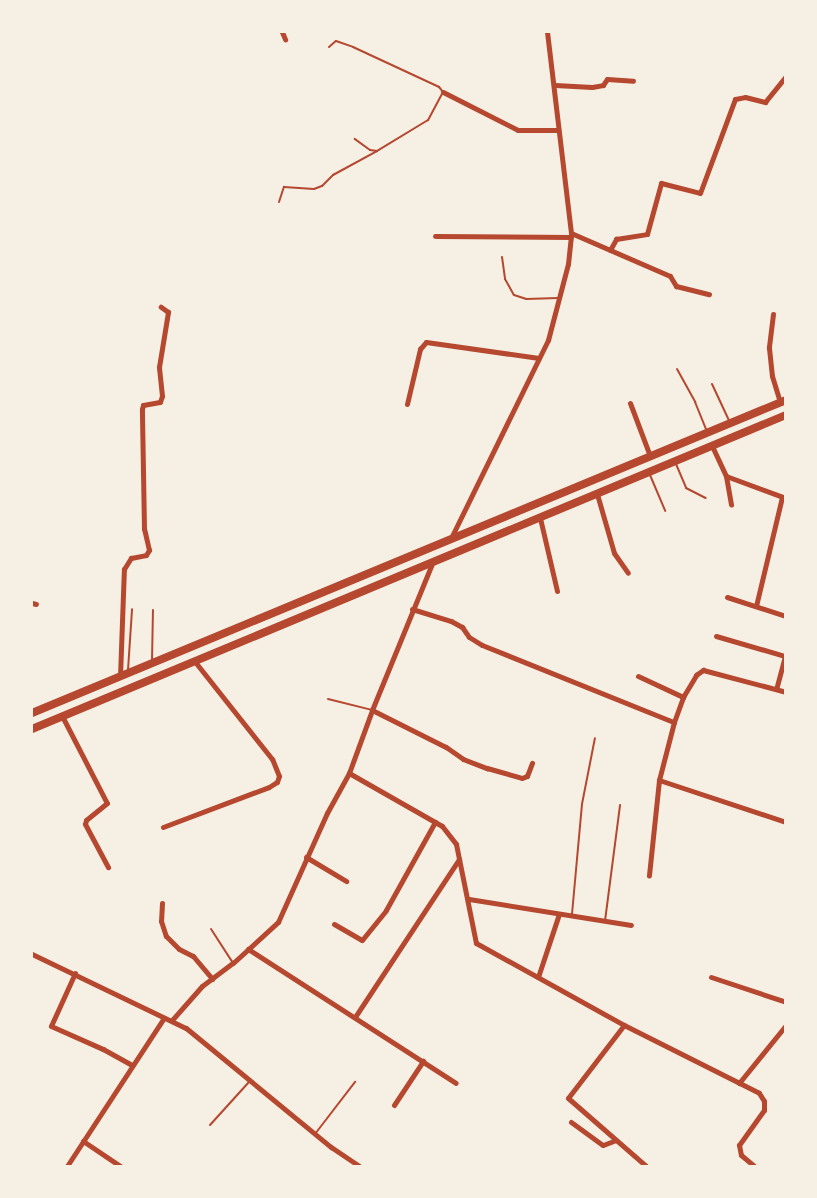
<!DOCTYPE html>
<style>
body{margin:0}
#map{position:relative;width:817px;height:1198px;overflow:hidden;background:#f6efe4;font-family:"Roboto Condensed",sans-serif}
div>[style]{position:absolute}
[style*='--x']{left:calc(var(--x)*1px);top:calc(var(--y)*1px);width:calc(var(--w)*1px);rotate:calc(var(--a)*1deg)}
.service>*{height:2px;margin:-1px;padding:0 1px;transform-origin:1px;border-radius:1px;background:#b5482f}
.minor>*{height:5px;margin:-2.5px;padding:0 2.5px;transform-origin:2.5px;border-radius:2.5px;background:#b5482f}
.primary>*{height:8px;margin:-4px;padding:0 4px;transform-origin:4px;border-radius:4px;background:#b5482f}
span{translate:-50% -50%;white-space:nowrap;text-align:center;line-height:1.15;-webkit-text-stroke:4.5px #f6efe4;paint-order:stroke}
.frame{position:absolute;inset:0;border:33px solid #f6efe4;pointer-events:none}
</style>
<div id="map">
<div class="service">
<i style="--x:329;--y:47;--w:9;--a:-41"></i>
<i style="--x:336;--y:41;--w:18;--a:19"></i>
<i style="--x:353;--y:47;--w:95;--a:24.9"></i>
<i style="--x:439;--y:87;--w:6;--a:51"></i>
<i style="--x:443;--y:92;--w:32;--a:118"></i>
<i style="--x:428;--y:120;--w:60;--a:148.7"></i>
<i style="--x:377;--y:151;--w:7;--a:-172"></i>
<i style="--x:370;--y:150;--w:19;--a:-144"></i>
<i style="--x:279;--y:202;--w:16;--a:-72"></i>
<i style="--x:284;--y:187;--w:30;--a:4"></i>
<i style="--x:314;--y:189;--w:9;--a:-21"></i>
<i style="--x:322;--y:186;--w:16;--a:-45"></i>
<i style="--x:333;--y:175;--w:50;--a:-28.6"></i>
<i style="--x:502;--y:257;--w:22;--a:82"></i>
<i style="--x:505;--y:279;--w:18;--a:61"></i>
<i style="--x:514;--y:295;--w:13;--a:18"></i>
<i style="--x:526;--y:299;--w:32;--a:-2"></i>
<i style="--x:677;--y:369;--w:38;--a:61"></i>
<i style="--x:695;--y:402;--w:31;--a:68"></i>
<i style="--x:712;--y:384;--w:40;--a:65"></i>
<i style="--x:676;--y:464;--w:26;--a:67"></i>
<i style="--x:686;--y:488;--w:22;--a:27"></i>
<i style="--x:650;--y:475;--w:39;--a:67"></i>
<i style="--x:152;--y:661;--w:51;--a:-88.9"></i>
<i style="--x:128;--y:670;--w:61;--a:-86.2"></i>
<i style="--x:328;--y:699;--w:45;--a:14"></i>
<i style="--x:572;--y:914;--w:110;--a:-84.8"></i>
<i style="--x:582;--y:804;--w:67;--a:-78.9"></i>
<i style="--x:605;--y:921;--w:117;--a:-82.6"></i>
<i style="--x:211;--y:929;--w:40;--a:57.1"></i>
<i style="--x:210;--y:1125;--w:58;--a:-47.8"></i>
<i style="--x:315;--y:1134;--w:66;--a:-52.4"></i>
</div>
<div class="minor">
<i style="--x:282;--y:32;--w:8;--a:67"></i>
<i style="--x:555;--y:85;--w:37;--a:3"></i>
<i style="--x:592;--y:87;--w:11;--a:-10"></i>
<i style="--x:603;--y:85;--w:7;--a:-56"></i>
<i style="--x:607;--y:79;--w:26;--a:4"></i>
<i style="--x:443;--y:92;--w:84;--a:26.9"></i>
<i style="--x:518;--y:130;--w:40;--a:0"></i>
<i style="--x:571;--y:233;--w:108;--a:23.5"></i>
<i style="--x:670;--y:276;--w:12;--a:59"></i>
<i style="--x:676;--y:286;--w:34;--a:14"></i>
<i style="--x:435;--y:236;--w:136;--a:0.4"></i>
<i style="--x:610;--y:250;--w:13;--a:-61"></i>
<i style="--x:616;--y:239;--w:31;--a:-9"></i>
<i style="--x:647;--y:234;--w:53;--a:-74.6"></i>
<i style="--x:661;--y:183;--w:40;--a:14.4"></i>
<i style="--x:700;--y:193;--w:100;--a:-69.6"></i>
<i style="--x:735;--y:99;--w:10;--a:-11"></i>
<i style="--x:745;--y:97;--w:21;--a:14"></i>
<i style="--x:765;--y:102;--w:33;--a:-51"></i>
<i style="--x:773;--y:314;--w:34;--a:97"></i>
<i style="--x:769;--y:348;--w:28;--a:84"></i>
<i style="--x:772;--y:376;--w:27;--a:73"></i>
<i style="--x:630;--y:403;--w:57;--a:69.3"></i>
<i style="--x:407;--y:404;--w:57;--a:-76.7"></i>
<i style="--x:420;--y:349;--w:9;--a:-49"></i>
<i style="--x:426;--y:342;--w:114;--a:8.1"></i>
<i style="--x:712;--y:446;--w:33;--a:65"></i>
<i style="--x:726;--y:476;--w:61;--a:20.2"></i>
<i style="--x:726;--y:476;--w:29;--a:80"></i>
<i style="--x:597;--y:494;--w:61;--a:73.9"></i>
<i style="--x:614;--y:553;--w:24;--a:55"></i>
<i style="--x:540;--y:518;--w:75;--a:76.9"></i>
<i style="--x:450;--y:540;--w:223;--a:-63.9"></i>
<i style="--x:548;--y:340;--w:79;--a:-75.3"></i>
<i style="--x:568;--y:264;--w:31;--a:-84"></i>
<i style="--x:571;--y:233;--w:202;--a:-96.8"></i>
<i style="--x:727;--y:597;--w:62;--a:17.9"></i>
<i style="--x:32;--y:603;--w:4;--a:14"></i>
<i style="--x:756;--y:606;--w:112;--a:-76.6"></i>
<i style="--x:412;--y:609;--w:41;--a:17.1"></i>
<i style="--x:451;--y:621;--w:13;--a:29"></i>
<i style="--x:462;--y:627;--w:12;--a:55"></i>
<i style="--x:469;--y:637;--w:15;--a:32"></i>
<i style="--x:482;--y:645;--w:207;--a:21.9"></i>
<i style="--x:674;--y:722;--w:60;--a:104.5"></i>
<i style="--x:659;--y:780;--w:96;--a:96"></i>
<i style="--x:716;--y:636;--w:72;--a:16.2"></i>
<i style="--x:785;--y:656;--w:34;--a:105"></i>
<i style="--x:120;--y:676;--w:107;--a:-87.9"></i>
<i style="--x:124;--y:569;--w:13;--a:-58"></i>
<i style="--x:131;--y:558;--w:15;--a:-11"></i>
<i style="--x:146;--y:555;--w:6;--a:-59"></i>
<i style="--x:149;--y:550;--w:22;--a:-103"></i>
<i style="--x:144;--y:529;--w:120;--a:-91"></i>
<i style="--x:142;--y:409;--w:4;--a:-76"></i>
<i style="--x:143;--y:405;--w:17;--a:-10"></i>
<i style="--x:160;--y:402;--w:6;--a:-72"></i>
<i style="--x:162;--y:396;--w:29;--a:-96"></i>
<i style="--x:159;--y:367;--w:56;--a:-80.7"></i>
<i style="--x:168;--y:312;--w:9;--a:-144"></i>
<i style="--x:638;--y:676;--w:50;--a:25"></i>
<i style="--x:372;--y:710;--w:83;--a:26.6"></i>
<i style="--x:446;--y:747;--w:21;--a:35"></i>
<i style="--x:463;--y:759;--w:26;--a:21"></i>
<i style="--x:487;--y:768;--w:36;--a:16"></i>
<i style="--x:522;--y:778;--w:5;--a:-22"></i>
<i style="--x:527;--y:776;--w:14;--a:-69"></i>
<i style="--x:62;--y:716;--w:98;--a:62.7"></i>
<i style="--x:107;--y:803;--w:27;--a:141"></i>
<i style="--x:86;--y:820;--w:4;--a:104"></i>
<i style="--x:85;--y:824;--w:49;--a:61.9"></i>
<i style="--x:674;--y:722;--w:27;--a:-70"></i>
<i style="--x:683;--y:697;--w:26;--a:-59"></i>
<i style="--x:696;--y:675;--w:9;--a:-36"></i>
<i style="--x:703;--y:670;--w:86;--a:14.8"></i>
<i style="--x:349;--y:773;--w:107;--a:29.7"></i>
<i style="--x:442;--y:826;--w:23;--a:52"></i>
<i style="--x:456;--y:844;--w:101;--a:78.6"></i>
<i style="--x:476;--y:943;--w:169;--a:29"></i>
<i style="--x:624;--y:1025;--w:151;--a:26.7"></i>
<i style="--x:759;--y:1093;--w:9;--a:58"></i>
<i style="--x:764;--y:1101;--w:9;--a:90"></i>
<i style="--x:764;--y:1110;--w:43;--a:125.5"></i>
<i style="--x:739;--y:1145;--w:10;--a:79"></i>
<i style="--x:741;--y:1155;--w:17;--a:40"></i>
<i style="--x:659;--y:780;--w:134;--a:18.3"></i>
<i style="--x:163;--y:827;--w:113;--a:-20.7"></i>
<i style="--x:269;--y:787;--w:9;--a:-32"></i>
<i style="--x:277;--y:782;--w:6;--a:-72"></i>
<i style="--x:279;--y:776;--w:18;--a:-112"></i>
<i style="--x:272;--y:759;--w:124;--a:-128.4"></i>
<i style="--x:306;--y:857;--w:47;--a:31"></i>
<i style="--x:469;--y:899;--w:164;--a:9.1"></i>
<i style="--x:162;--y:903;--w:18;--a:93"></i>
<i style="--x:161;--y:921;--w:16;--a:72"></i>
<i style="--x:166;--y:936;--w:18;--a:45"></i>
<i style="--x:179;--y:949;--w:16;--a:27"></i>
<i style="--x:193;--y:956;--w:30;--a:50"></i>
<i style="--x:334;--y:924;--w:32;--a:30"></i>
<i style="--x:362;--y:940;--w:38;--a:-51"></i>
<i style="--x:386;--y:910;--w:101;--a:-60.9"></i>
<i style="--x:248;--y:949;--w:247;--a:32.8"></i>
<i style="--x:32;--y:954;--w:171;--a:25.7"></i>
<i style="--x:186;--y:1028;--w:188;--a:39.4"></i>
<i style="--x:331;--y:1147;--w:34;--a:34"></i>
<i style="--x:75;--y:973;--w:58;--a:114.4"></i>
<i style="--x:51;--y:1026;--w:57;--a:23.9"></i>
<i style="--x:103;--y:1049;--w:33;--a:29"></i>
<i style="--x:538;--y:977;--w:66;--a:-71.6"></i>
<i style="--x:711;--y:977;--w:79;--a:18.4"></i>
<i style="--x:355;--y:1017;--w:189;--a:-56.6"></i>
<i style="--x:172;--y:1020;--w:45;--a:-48.6"></i>
<i style="--x:202;--y:986;--w:39;--a:-37"></i>
<i style="--x:233;--y:963;--w:61;--a:-42.3"></i>
<i style="--x:278;--y:922;--w:120;--a:-65.8"></i>
<i style="--x:327;--y:813;--w:46;--a:-61.2"></i>
<i style="--x:349;--y:773;--w:67;--a:-69.9"></i>
<i style="--x:372;--y:710;--w:158;--a:-67.7"></i>
<i style="--x:624;--y:1025;--w:92;--a:127.5"></i>
<i style="--x:568;--y:1098;--w:103;--a:41.1"></i>
<i style="--x:739;--y:1083;--w:75;--a:-51"></i>
<i style="--x:394;--y:1105;--w:53;--a:-56.6"></i>
<i style="--x:571;--y:1122;--w:39;--a:36"></i>
<i style="--x:603;--y:1145;--w:14;--a:-21"></i>
<i style="--x:83;--y:1141;--w:45;--a:34"></i>
<i style="--x:67;--y:1166;--w:177;--a:-56.8"></i>
</div>
<div class="primary">
<i style="--x:32;--y:713;--w:816;--a:-22.54"></i>
<i style="--x:32;--y:729;--w:817;--a:-22.61"></i>
</div>
<div class="frame"></div>
</div>
